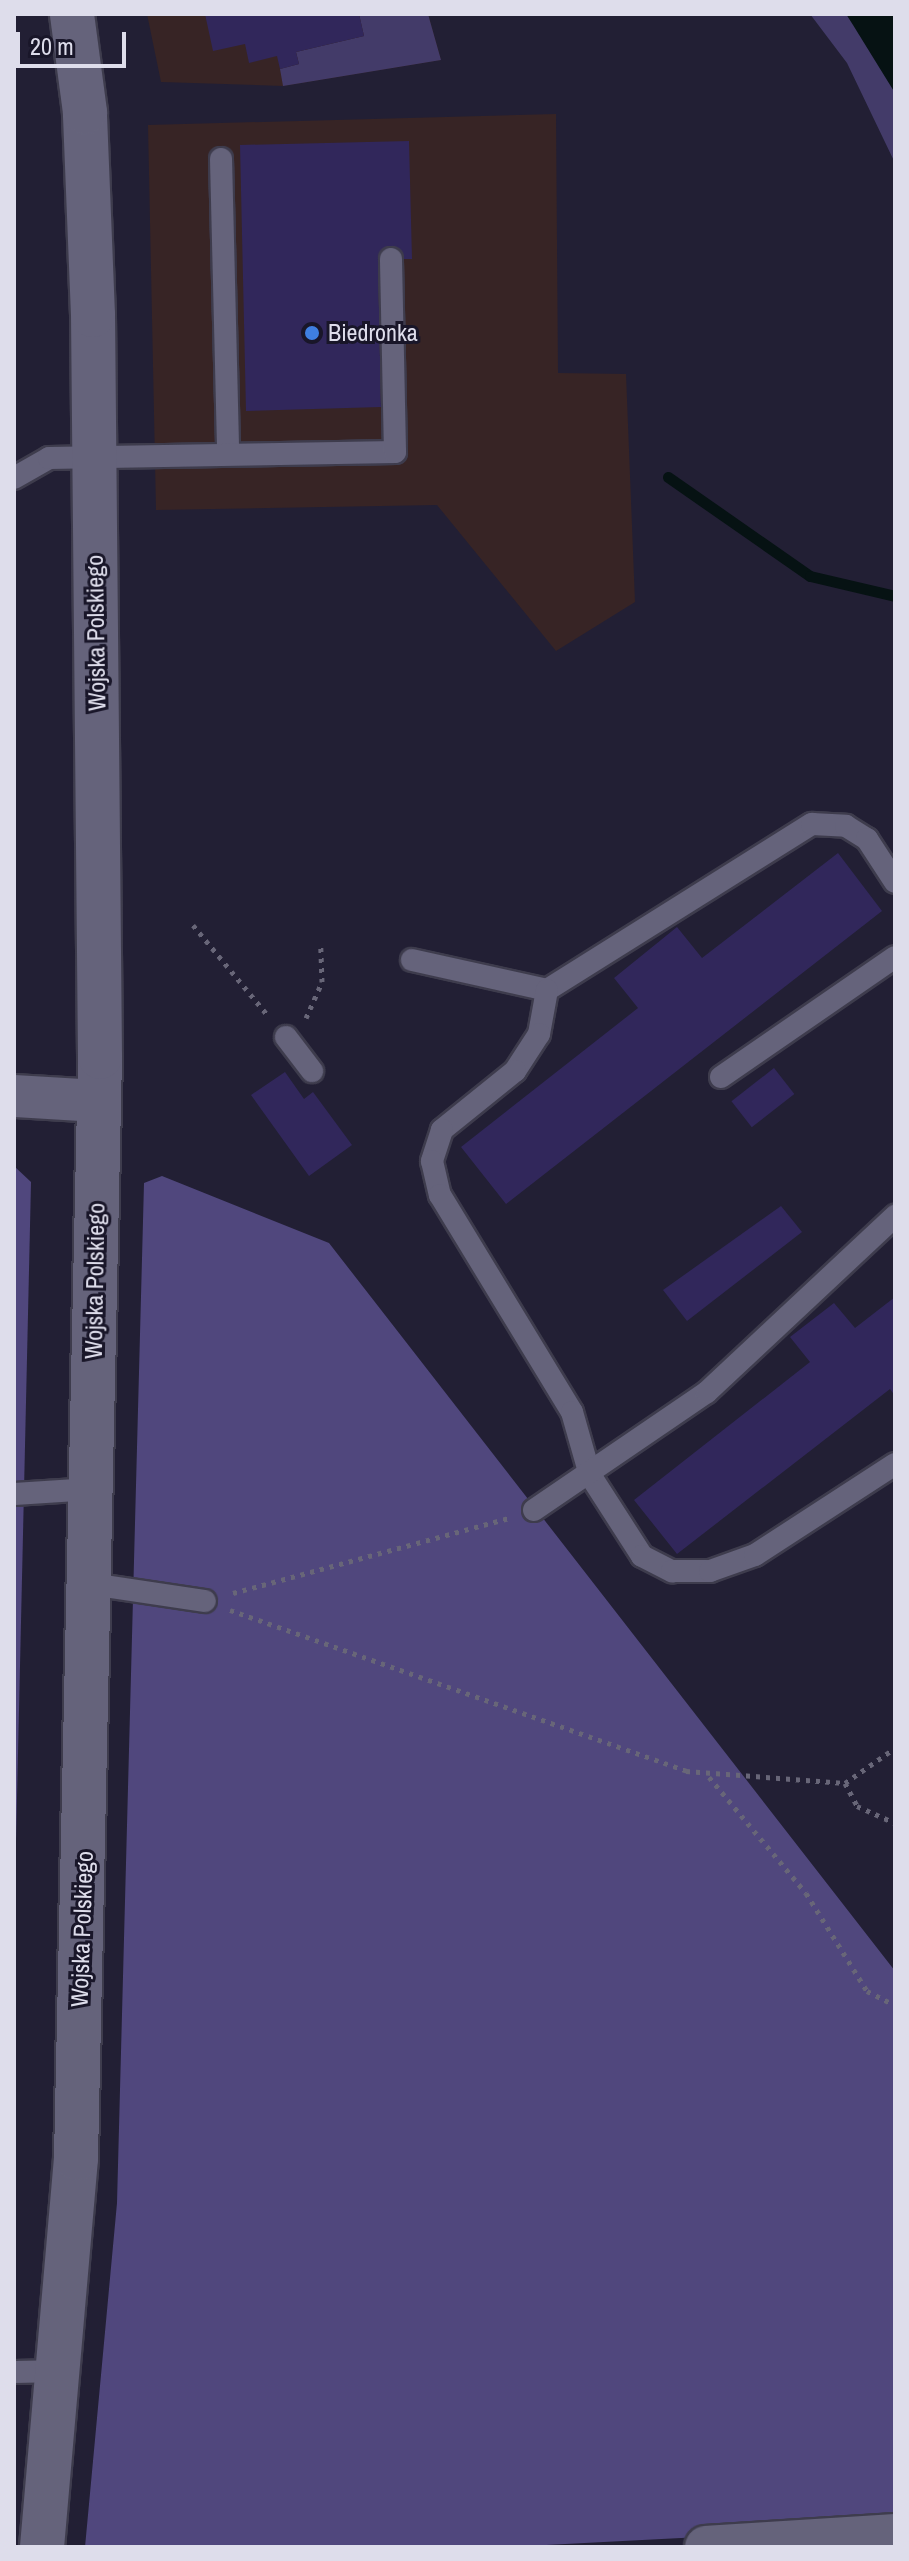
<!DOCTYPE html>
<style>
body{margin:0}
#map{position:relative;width:909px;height:2561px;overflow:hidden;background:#221f34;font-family:"Archivo Narrow",sans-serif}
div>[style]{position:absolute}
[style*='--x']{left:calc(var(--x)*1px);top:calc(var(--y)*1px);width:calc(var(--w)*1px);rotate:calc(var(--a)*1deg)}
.commercial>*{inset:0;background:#372425}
.green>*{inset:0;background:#433b69}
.forest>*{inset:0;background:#50477d}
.water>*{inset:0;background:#061213}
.stream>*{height:11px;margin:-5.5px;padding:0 5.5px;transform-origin:5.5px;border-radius:5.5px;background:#061213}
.building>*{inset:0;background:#31275b;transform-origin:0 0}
.path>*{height:5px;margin-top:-2.5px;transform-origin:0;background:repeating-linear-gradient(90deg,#686678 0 4px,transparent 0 10px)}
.roads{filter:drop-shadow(2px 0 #3e3c4d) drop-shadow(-2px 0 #3e3c4d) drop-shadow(0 2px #3e3c4d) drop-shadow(0 -2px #3e3c4d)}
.service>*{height:22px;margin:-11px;padding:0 11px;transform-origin:11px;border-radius:11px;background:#65637b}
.minor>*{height:42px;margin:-21px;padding:0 21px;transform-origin:21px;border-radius:21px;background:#65637b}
.tertiary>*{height:44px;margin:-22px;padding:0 22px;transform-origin:22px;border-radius:22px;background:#65637b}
.dots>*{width:22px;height:22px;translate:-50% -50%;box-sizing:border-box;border:4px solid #191629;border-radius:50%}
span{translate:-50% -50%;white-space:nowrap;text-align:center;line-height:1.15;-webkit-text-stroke:6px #191629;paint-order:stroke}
.poi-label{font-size:24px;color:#deddeb}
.left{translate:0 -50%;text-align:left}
.street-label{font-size:24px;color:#deddeb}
.frame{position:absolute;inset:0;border:16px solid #deddeb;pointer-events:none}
.scale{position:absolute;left:16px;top:32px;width:110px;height:36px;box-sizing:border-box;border:4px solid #deddeb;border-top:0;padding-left:10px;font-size:24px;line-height:28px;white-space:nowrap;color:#deddeb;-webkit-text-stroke:6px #191629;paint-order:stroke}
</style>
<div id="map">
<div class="commercial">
<i style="clip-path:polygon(147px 14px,428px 14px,441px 60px,283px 86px,161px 82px)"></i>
<i style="clip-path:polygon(556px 114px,558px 373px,626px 374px,635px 602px,556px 651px,437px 505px,156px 510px,148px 125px)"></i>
</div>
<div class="green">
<i style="clip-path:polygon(359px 14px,428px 14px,441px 60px,283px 86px,280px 69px,299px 64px,296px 52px,364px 36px)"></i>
<i style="clip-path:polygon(810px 14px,895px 14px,895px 163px,847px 63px)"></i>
</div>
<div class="forest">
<i style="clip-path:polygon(14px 1166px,31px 1182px,14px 1930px)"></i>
<i style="clip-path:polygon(162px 1176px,329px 1243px,895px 1971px,895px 2527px,506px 2547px,85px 2547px,117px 2203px,144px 1183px)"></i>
</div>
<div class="water">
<i style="clip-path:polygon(846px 14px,895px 14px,895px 93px,853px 25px)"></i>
</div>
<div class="stream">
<i style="--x:668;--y:477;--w:173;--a:34.9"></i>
<i style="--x:810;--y:576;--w:87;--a:13.2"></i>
</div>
<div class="building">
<i style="clip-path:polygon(205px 14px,359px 14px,364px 36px,296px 52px,299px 64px,280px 69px,277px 56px,249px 63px,245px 44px,213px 51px)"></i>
<i style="clip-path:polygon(409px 141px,412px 259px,378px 259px,381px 407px,246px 411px,240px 145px)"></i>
<i style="clip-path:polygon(838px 853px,882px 911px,506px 1204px,461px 1147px,638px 1008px,614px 978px,677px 927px,702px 958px)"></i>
<i style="left:774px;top:1068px;width:33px;height:54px;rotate:52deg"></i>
<i style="clip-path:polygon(285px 1072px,304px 1099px,313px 1092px,352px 1145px,309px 1176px,251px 1095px)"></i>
<i style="clip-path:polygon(781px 1206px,802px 1232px,687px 1321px,663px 1290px)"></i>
<i style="clip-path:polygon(895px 1297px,895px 1396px,890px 1389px,677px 1554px,634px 1500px,810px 1362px,790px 1337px,834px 1303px,855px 1328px)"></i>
</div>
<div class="path">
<i style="--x:193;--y:925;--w:119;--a:50.4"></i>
<i style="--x:306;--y:1018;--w:39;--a:-66"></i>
<i style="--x:322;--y:982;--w:38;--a:-92"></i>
<i style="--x:233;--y:1593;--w:286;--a:-15.2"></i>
<i style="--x:230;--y:1610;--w:484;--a:19.4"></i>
<i style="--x:686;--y:1771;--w:159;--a:4.3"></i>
<i style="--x:845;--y:1783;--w:26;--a:62"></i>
<i style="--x:857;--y:1806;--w:42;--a:24.1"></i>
<i style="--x:709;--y:1777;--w:151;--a:50.1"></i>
<i style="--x:806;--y:1893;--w:115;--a:58.1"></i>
<i style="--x:867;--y:1991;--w:31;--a:27"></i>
<i style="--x:845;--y:1783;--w:61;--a:-35"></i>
</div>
<div class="roads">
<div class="service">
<i style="--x:221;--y:159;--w:295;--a:88.6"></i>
<i style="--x:14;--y:478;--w:40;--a:-29.7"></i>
<i style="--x:49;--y:458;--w:346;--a:-1"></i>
<i style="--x:395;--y:452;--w:193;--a:-91.2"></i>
<i style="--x:412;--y:960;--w:138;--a:12.5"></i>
<i style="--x:547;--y:990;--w:313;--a:-32.1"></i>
<i style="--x:812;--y:824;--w:34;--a:3"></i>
<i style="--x:846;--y:826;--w:25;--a:32"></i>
<i style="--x:867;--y:839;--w:51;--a:56.9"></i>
<i style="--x:547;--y:990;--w:45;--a:100.3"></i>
<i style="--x:539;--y:1034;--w:44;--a:123"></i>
<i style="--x:515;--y:1071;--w:94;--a:141.1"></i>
<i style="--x:442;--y:1130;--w:33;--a:108"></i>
<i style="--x:432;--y:1161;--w:35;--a:77"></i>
<i style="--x:440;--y:1195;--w:254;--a:58.7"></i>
<i style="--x:572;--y:1412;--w:66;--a:74.1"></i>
<i style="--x:590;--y:1475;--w:96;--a:57.3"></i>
<i style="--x:642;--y:1556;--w:34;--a:27"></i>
<i style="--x:672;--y:1571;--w:38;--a:0"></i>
<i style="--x:710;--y:1571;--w:48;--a:-19.6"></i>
<i style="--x:755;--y:1555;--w:167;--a:-33"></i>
<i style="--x:286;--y:1037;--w:43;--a:52.6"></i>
<i style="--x:721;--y:1077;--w:211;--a:-34.6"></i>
<i style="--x:14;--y:1494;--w:78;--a:-3.7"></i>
<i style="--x:534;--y:1510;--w:209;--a:-34.3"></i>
<i style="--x:707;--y:1392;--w:258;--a:-43.1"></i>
<i style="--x:91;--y:1584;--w:115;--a:8.5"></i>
<i style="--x:14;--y:2372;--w:49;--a:-1.2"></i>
</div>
<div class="minor">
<i style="--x:14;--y:1096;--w:84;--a:3.4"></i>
<i style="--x:706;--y:2547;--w:189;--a:-3.6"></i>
</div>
<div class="tertiary">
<i style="--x:42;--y:2547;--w:390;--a:-85"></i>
<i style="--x:76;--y:2158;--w:1101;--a:-88.75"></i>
<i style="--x:100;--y:1057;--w:742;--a:-90.54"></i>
<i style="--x:93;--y:315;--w:203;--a:-92.3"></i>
<i style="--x:85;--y:112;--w:99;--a:-97.6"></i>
</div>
</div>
<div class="dots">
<i style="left:312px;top:333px;background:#3f7fe0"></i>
</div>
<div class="poi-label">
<span class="left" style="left:328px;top:333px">Biedronka</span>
</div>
<div class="street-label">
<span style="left:96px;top:633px;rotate:-91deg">Wojska Polskiego</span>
<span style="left:95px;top:1281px;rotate:-89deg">Wojska Polskiego</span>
<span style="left:82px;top:1929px;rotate:-88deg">Wojska Polskiego</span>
</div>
<div class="frame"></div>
<div class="scale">20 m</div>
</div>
